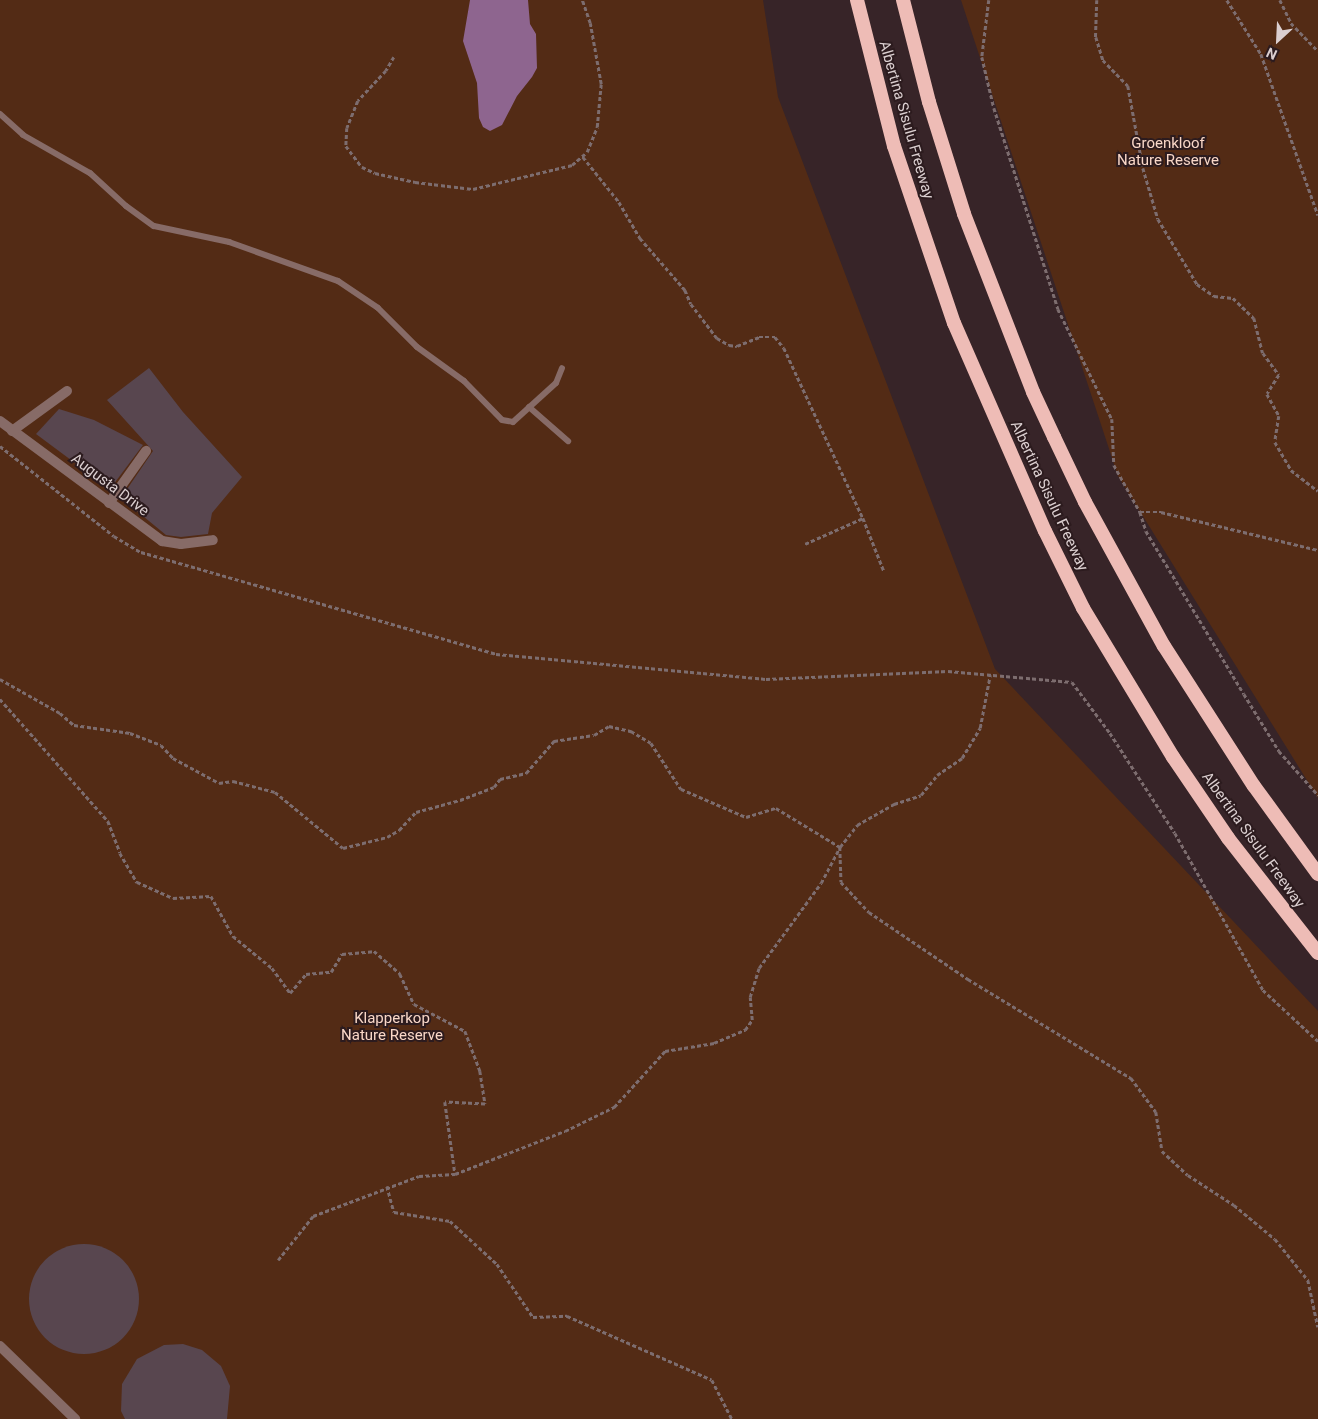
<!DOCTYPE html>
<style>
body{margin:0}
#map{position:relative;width:1318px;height:1419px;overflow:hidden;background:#372428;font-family:Roboto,sans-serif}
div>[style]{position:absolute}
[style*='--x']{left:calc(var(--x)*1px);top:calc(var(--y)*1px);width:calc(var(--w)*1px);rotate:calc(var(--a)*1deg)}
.green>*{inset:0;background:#532b15}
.water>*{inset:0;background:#8e658f}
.building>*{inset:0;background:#58464f}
.round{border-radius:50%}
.path>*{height:2.5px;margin-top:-1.25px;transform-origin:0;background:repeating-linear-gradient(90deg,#7d6d6f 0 4px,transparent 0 6.5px)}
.service>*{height:6px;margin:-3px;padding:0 3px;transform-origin:3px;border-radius:3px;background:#876b67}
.minor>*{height:10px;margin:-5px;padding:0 5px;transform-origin:5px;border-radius:5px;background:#876b67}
.trunk>*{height:14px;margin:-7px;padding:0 7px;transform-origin:7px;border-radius:7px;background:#eebcb6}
span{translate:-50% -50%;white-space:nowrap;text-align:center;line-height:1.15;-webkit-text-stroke:4px #2c1b1e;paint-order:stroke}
.street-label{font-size:15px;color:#dbcfd0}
.park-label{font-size:15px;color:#f9d7c7}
.north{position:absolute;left:1253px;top:15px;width:50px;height:50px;-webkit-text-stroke:4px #2c1b1e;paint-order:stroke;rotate:205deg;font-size:14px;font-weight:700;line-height:20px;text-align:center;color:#dbcfd0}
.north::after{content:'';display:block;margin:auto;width:18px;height:22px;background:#dbcfd0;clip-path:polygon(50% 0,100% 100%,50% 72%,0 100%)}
</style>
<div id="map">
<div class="green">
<i style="clip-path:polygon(0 0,763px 0,778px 97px,995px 669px,1318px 1011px,1318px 1419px,0 1419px)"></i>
<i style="clip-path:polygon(961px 0,1318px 0,1318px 798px,1118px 476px)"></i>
</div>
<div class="water">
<i style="clip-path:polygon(470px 0,528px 0,530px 24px,536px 34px,537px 68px,532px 77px,517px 96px,502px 125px,490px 131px,483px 127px,479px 118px,477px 83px,463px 41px)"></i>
</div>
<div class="building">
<i style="clip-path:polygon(149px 368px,183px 412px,242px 477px,212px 513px,208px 534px,181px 537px,166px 535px,121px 498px,153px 451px,107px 400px)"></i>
<i style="clip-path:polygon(59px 409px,94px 420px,143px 445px,110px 489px,36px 434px)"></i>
<i class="round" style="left:29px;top:1244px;width:110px;height:110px"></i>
<i style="clip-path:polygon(183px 1344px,202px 1350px,221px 1366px,230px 1386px,227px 1419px,125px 1419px,121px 1411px,122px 1384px,137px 1359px,164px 1345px)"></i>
</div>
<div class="path">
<i style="--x:989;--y:0;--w:57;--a:97"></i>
<i style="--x:982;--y:57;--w:52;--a:76.8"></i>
<i style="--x:994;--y:108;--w:211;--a:72.3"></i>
<i style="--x:1058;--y:309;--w:123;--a:63.9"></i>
<i style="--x:1112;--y:419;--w:46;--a:87.5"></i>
<i style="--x:1114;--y:465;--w:54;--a:61"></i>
<i style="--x:1140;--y:512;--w:20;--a:72"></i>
<i style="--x:1146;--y:531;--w:190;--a:59"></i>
<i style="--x:1244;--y:694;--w:67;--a:58.4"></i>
<i style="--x:1279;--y:751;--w:59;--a:48.4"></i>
<i style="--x:1097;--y:0;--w:37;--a:92"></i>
<i style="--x:1096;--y:37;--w:24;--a:73"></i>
<i style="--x:1103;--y:60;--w:36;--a:46"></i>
<i style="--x:1128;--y:86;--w:83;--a:79.6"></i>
<i style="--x:1143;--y:168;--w:53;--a:73.6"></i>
<i style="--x:1158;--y:219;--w:76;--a:59"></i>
<i style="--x:1197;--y:284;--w:21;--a:35"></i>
<i style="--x:1214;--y:296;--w:19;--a:6"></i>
<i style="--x:1233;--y:298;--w:29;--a:44"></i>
<i style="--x:1254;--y:318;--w:36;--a:76"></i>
<i style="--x:1263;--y:353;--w:27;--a:54"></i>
<i style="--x:1279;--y:375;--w:22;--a:122"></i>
<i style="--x:1267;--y:394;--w:25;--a:61"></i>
<i style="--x:1279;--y:416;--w:26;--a:99"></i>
<i style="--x:1275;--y:442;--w:32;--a:60"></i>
<i style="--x:1291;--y:470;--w:34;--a:38"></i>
<i style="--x:1227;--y:0;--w:64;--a:57.8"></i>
<i style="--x:1261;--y:54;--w:171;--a:70.5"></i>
<i style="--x:1280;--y:0;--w:25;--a:64"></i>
<i style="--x:1291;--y:23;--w:39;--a:46"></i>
<i style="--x:394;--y:57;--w:16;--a:120"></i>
<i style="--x:386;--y:71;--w:41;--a:133"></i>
<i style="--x:358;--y:101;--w:29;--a:112"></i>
<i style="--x:347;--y:128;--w:18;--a:93"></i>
<i style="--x:346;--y:146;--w:26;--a:53"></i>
<i style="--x:362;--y:167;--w:14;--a:25"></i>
<i style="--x:375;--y:173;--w:41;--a:12.7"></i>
<i style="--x:415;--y:182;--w:58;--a:6.9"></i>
<i style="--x:473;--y:189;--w:102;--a:-13.6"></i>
<i style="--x:572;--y:165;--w:20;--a:-41"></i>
<i style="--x:587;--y:152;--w:27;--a:-68"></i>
<i style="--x:597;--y:127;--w:43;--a:-84.7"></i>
<i style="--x:601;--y:84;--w:62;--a:-100.2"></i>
<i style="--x:590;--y:23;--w:24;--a:-109"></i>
<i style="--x:583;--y:157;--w:58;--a:51.3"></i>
<i style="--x:619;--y:202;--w:42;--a:59.7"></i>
<i style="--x:640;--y:238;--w:69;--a:49.1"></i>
<i style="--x:685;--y:290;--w:15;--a:67"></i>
<i style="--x:691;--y:304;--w:43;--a:52.6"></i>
<i style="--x:717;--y:338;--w:14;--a:30"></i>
<i style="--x:729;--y:345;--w:8;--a:7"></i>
<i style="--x:737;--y:346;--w:24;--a:-22"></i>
<i style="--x:759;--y:337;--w:16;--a:0"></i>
<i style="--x:775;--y:337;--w:14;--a:51"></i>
<i style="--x:784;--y:348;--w:187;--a:65.1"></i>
<i style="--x:863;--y:518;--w:57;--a:68.4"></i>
<i style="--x:0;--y:446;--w:145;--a:38.3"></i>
<i style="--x:114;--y:536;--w:31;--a:31"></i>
<i style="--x:141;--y:552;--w:369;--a:16"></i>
<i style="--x:496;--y:654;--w:271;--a:5.3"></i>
<i style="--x:766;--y:679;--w:182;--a:-2.5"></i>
<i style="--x:948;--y:671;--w:124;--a:5.1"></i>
<i style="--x:1072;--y:682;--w:64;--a:53.3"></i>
<i style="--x:1110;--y:733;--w:119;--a:57"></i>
<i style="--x:1175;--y:833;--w:180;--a:60.7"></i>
<i style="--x:1263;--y:990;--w:75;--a:42.8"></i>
<i style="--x:1140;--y:512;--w:21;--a:0"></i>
<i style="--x:1161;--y:512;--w:162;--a:13.6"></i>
<i style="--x:805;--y:544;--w:64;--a:-24.1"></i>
<i style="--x:0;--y:679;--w:69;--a:29.5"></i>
<i style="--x:60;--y:713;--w:18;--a:41"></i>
<i style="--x:74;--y:725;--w:57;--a:8.1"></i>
<i style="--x:130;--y:733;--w:33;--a:21"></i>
<i style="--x:161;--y:745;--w:18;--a:47"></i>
<i style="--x:173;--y:758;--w:52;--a:28.5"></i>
<i style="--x:219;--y:783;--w:14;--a:-8"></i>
<i style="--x:233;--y:781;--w:43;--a:14.7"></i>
<i style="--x:275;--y:792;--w:88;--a:39.5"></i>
<i style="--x:343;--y:848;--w:45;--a:-14"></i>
<i style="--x:387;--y:837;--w:14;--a:-30"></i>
<i style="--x:399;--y:830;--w:25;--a:-47"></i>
<i style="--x:416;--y:812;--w:46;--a:-15.3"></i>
<i style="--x:460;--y:800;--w:36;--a:-21"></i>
<i style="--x:494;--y:787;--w:10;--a:-53"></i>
<i style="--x:500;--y:779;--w:27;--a:-13"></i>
<i style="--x:526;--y:773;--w:43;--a:-48.8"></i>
<i style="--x:554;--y:741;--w:40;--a:-8.5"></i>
<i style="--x:594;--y:735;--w:17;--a:-31"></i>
<i style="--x:609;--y:726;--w:23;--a:13"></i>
<i style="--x:631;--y:731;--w:23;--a:31"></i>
<i style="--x:651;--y:743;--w:55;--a:56.9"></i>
<i style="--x:681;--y:789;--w:71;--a:23.3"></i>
<i style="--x:746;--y:817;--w:31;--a:-17"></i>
<i style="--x:776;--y:808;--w:75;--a:31.4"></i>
<i style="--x:840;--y:847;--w:35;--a:88"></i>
<i style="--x:841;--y:882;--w:41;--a:47"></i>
<i style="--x:869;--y:912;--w:120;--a:34.1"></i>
<i style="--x:968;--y:979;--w:191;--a:31.3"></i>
<i style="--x:1131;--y:1078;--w:42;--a:53.7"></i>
<i style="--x:1156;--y:1112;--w:39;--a:81"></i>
<i style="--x:1162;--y:1151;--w:35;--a:43"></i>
<i style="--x:1188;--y:1175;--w:55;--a:33.1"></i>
<i style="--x:1234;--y:1205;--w:53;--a:39.7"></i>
<i style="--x:1275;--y:1239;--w:53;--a:51.2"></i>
<i style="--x:1308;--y:1280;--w:48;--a:78"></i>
<i style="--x:0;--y:699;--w:163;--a:48.5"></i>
<i style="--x:108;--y:821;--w:34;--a:69"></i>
<i style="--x:120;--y:853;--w:34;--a:60"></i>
<i style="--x:137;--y:882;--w:39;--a:24"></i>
<i style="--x:173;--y:898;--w:38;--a:-3"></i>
<i style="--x:211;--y:896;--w:46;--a:61.2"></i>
<i style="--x:233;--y:936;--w:50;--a:39.4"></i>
<i style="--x:272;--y:968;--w:31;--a:54"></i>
<i style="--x:290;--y:993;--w:25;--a:-50"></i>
<i style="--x:306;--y:974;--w:25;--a:-5"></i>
<i style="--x:331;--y:972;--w:21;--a:-59"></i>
<i style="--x:342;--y:954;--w:32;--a:-5"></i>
<i style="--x:374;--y:951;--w:35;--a:41"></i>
<i style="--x:400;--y:974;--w:33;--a:65"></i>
<i style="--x:414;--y:1004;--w:58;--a:27.9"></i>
<i style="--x:465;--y:1031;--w:43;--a:69.4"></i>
<i style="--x:480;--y:1071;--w:33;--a:81"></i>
<i style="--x:485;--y:1104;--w:40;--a:-177.1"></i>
<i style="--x:445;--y:1102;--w:72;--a:82"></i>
<i style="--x:387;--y:1186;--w:27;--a:75"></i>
<i style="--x:394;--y:1212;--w:57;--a:9.1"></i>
<i style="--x:450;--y:1221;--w:64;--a:42.5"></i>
<i style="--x:497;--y:1264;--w:64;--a:55.8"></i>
<i style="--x:533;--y:1317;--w:34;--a:-2"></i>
<i style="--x:567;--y:1316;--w:158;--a:23.8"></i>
<i style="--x:712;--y:1380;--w:44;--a:62.9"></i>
<i style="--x:278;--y:1260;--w:56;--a:-51.5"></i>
<i style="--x:313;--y:1216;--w:113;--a:-20.7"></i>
<i style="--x:419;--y:1176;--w:36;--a:-3"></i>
<i style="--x:455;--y:1174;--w:118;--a:-21.4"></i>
<i style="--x:565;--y:1131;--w:55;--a:-26.1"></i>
<i style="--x:614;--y:1107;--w:76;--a:-47.7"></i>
<i style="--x:665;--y:1051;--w:50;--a:-9.3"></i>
<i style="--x:714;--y:1043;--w:34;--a:-23"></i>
<i style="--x:745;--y:1030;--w:12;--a:-55"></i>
<i style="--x:752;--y:1020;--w:23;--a:-95"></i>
<i style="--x:750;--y:997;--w:30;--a:-73"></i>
<i style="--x:759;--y:968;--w:105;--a:-53.9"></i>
<i style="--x:821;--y:883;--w:41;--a:-62.2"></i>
<i style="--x:840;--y:847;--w:28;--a:-52"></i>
<i style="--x:857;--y:825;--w:43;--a:-29.6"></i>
<i style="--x:894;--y:804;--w:28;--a:-18"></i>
<i style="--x:921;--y:795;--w:26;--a:-51"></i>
<i style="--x:937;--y:775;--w:30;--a:-34"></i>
<i style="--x:962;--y:758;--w:35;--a:-59"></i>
<i style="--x:980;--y:728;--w:54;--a:-79.3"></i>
</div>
<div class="service">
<i style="--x:0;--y:114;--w:31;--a:42"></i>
<i style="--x:23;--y:135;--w:77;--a:29.6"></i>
<i style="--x:90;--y:173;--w:49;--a:42.5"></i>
<i style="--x:126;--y:206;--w:34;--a:36"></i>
<i style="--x:154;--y:226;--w:77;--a:12"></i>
<i style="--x:229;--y:242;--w:116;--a:19.7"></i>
<i style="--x:338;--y:281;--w:48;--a:34"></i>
<i style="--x:378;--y:308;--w:55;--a:45"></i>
<i style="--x:417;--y:347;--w:58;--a:35.9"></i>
<i style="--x:464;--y:381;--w:54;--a:45.7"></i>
<i style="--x:502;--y:420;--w:11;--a:10"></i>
<i style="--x:513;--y:422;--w:58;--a:-42.2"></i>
<i style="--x:556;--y:383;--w:16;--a:-68"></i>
<i style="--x:529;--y:407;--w:52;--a:41.1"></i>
</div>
<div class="minor">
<i style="--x:0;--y:421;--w:202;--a:36.5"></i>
<i style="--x:162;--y:541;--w:19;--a:9"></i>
<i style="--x:181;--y:544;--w:32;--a:-7"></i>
<i style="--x:12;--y:431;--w:68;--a:-36"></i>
<i style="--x:109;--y:503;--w:64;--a:-54.6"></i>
<i style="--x:0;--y:1346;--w:105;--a:44.2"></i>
</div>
<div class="trunk">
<i style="--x:857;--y:0;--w:151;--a:75.8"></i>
<i style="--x:894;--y:146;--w:187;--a:71.3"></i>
<i style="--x:954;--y:323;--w:227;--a:66.4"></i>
<i style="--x:1045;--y:531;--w:86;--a:63.7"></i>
<i style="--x:1083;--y:608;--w:174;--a:58.9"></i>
<i style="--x:1173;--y:757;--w:98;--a:55.8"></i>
<i style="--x:1228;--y:838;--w:146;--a:52"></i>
<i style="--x:903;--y:0;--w:105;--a:75.7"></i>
<i style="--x:929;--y:102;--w:117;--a:72.6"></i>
<i style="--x:964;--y:214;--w:191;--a:68.8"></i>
<i style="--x:1033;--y:392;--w:50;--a:65"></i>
<i style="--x:1054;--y:437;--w:72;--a:64.5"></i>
<i style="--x:1085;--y:502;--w:164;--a:61.3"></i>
<i style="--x:1164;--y:646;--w:166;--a:57.3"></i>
<i style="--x:1254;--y:786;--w:109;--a:54"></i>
</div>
<div class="street-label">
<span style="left:906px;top:120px;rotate:74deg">Albertina Sisulu Freeway</span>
<span style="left:110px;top:485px;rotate:37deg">Augusta Drive</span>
<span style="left:1049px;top:496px;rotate:65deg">Albertina Sisulu Freeway</span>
<span style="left:1253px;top:840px;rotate:54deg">Albertina Sisulu Freeway</span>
</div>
<div class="park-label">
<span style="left:1168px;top:152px">Groenkloof<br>Nature Reserve</span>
<span style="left:392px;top:1027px">Klapperkop<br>Nature Reserve</span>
</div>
<div class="north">N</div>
</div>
